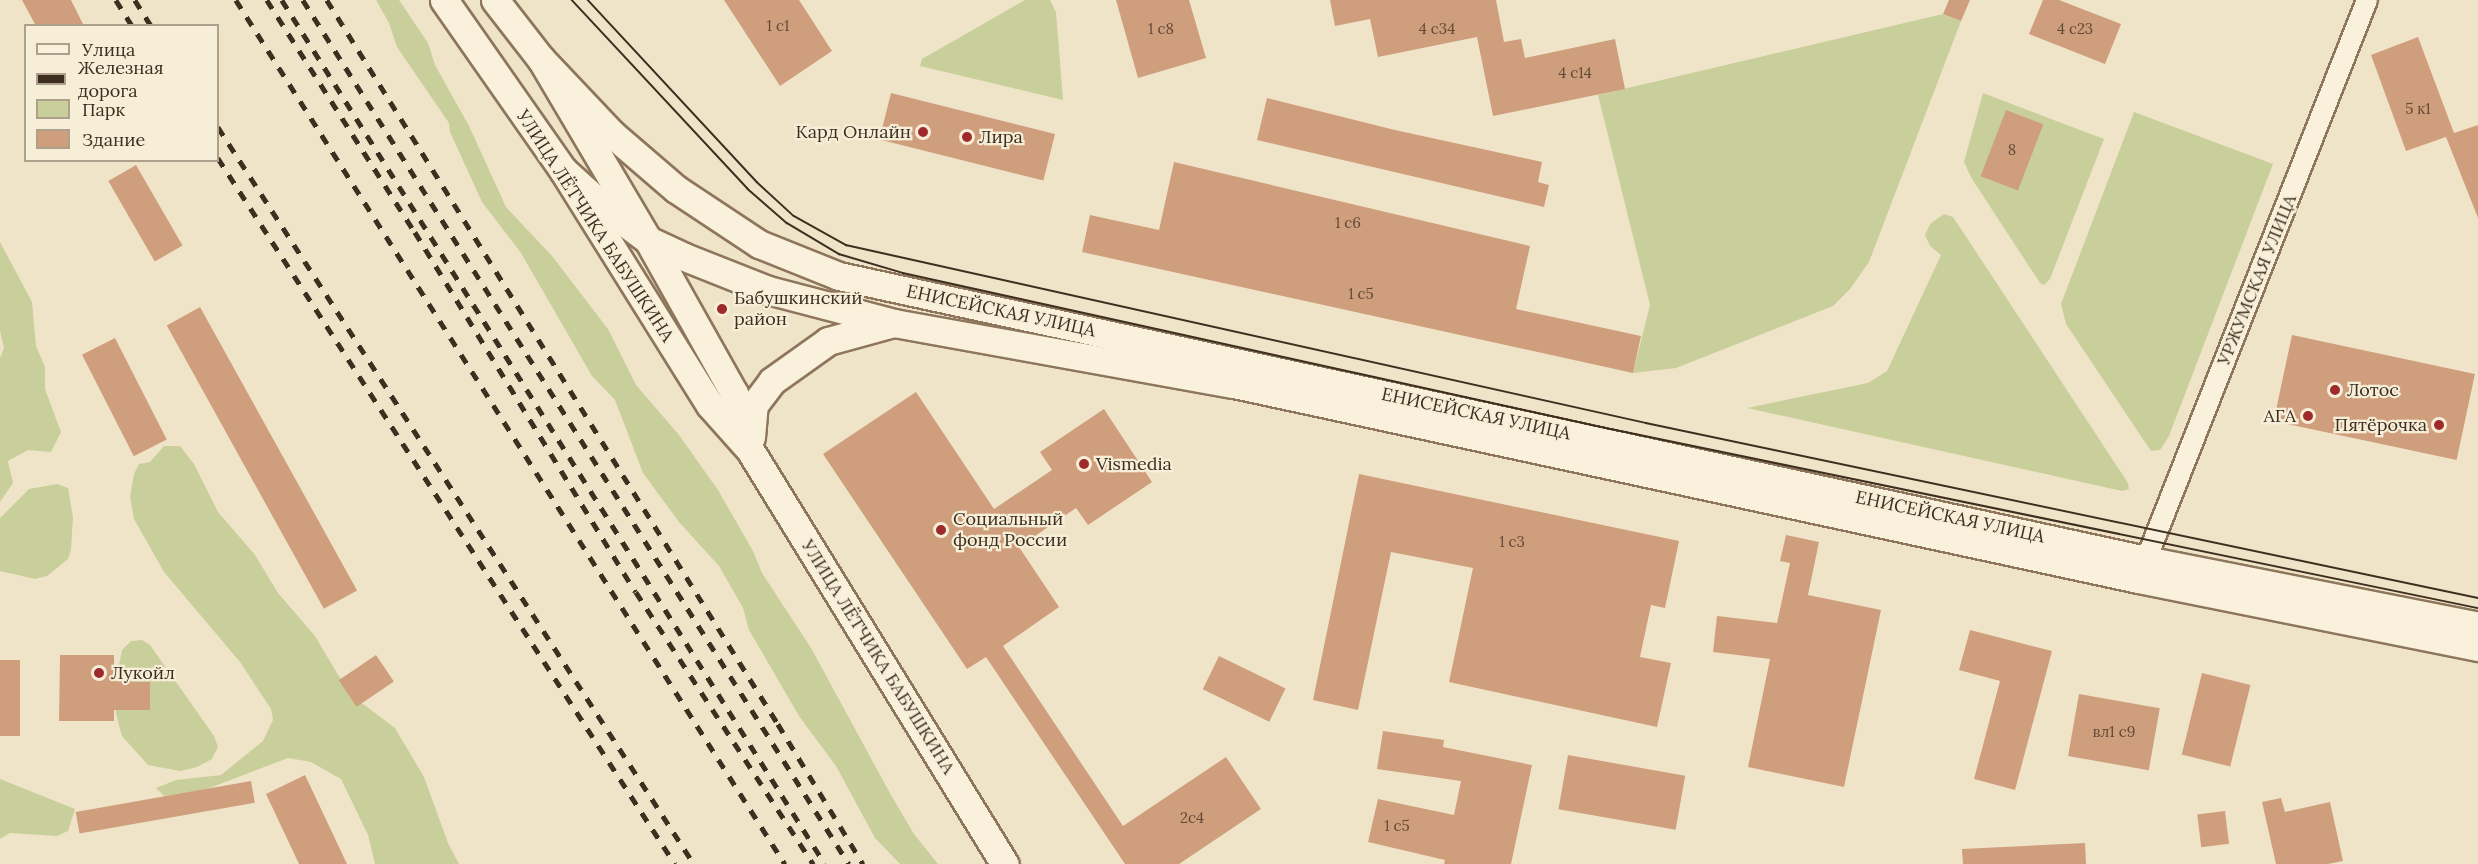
<!DOCTYPE html>
<meta charset="utf-8">
<style>
body{margin:0}
#map{position:relative;width:2478px;height:864px;overflow:hidden;background:#f0e4c8;font-family:Lora,serif}
div>[style]{position:absolute}
[style*='--x']{left:calc(var(--x)*1px);top:calc(var(--y)*1px);width:calc(var(--w)*1px);rotate:calc(var(--a)*1deg)}
.green>*{inset:0;background:#c9cf9b}
.building>*{inset:0;background:#cf9f7d;transform-origin:0 0}
.roads{filter:drop-shadow(2px 0 #8d765c) drop-shadow(-2px 0 #8d765c) drop-shadow(0 2px #8d765c) drop-shadow(0 -2px #8d765c)}
.minor>*{height:20px;margin:-10px;padding:0 10px;transform-origin:10px;border-radius:10px;background:#faf1dc}
.secondary>*{height:27px;margin:-13.5px;padding:0 13.5px;transform-origin:13.5px;border-radius:13.5px;background:#faf1dc}
.tram>*{height:1.5px;margin:-0.75px;padding:0 0.75px;transform-origin:0.75px;border-radius:0.75px;background:#3d2e20}
.rail>*{height:4.5px;margin-top:-2.25px;transform-origin:0;background:repeating-linear-gradient(90deg,#3d2e20 0 10px,transparent 0 20px)}
.dots>*{width:16px;height:16px;translate:-50% -50%;box-sizing:border-box;border:3px solid #f7eed8;border-radius:50%}
span{translate:-50% -50%;white-space:nowrap;text-align:center;line-height:1.15;-webkit-text-stroke:4.5px #f7eed8;paint-order:stroke}
.number-label{font-size:15px;color:#624a37}
.number-label span{-webkit-text-stroke-width:0}
.poi-label{font-size:18px;color:#3d2e20}
.right{translate:-100% -50%;text-align:right}
.left{translate:0 -50%;text-align:left}
.street-label{font-size:18px;color:#3d2e20}
.legend{position:absolute;left:24px;top:24px;width:195px;height:138px;box-sizing:border-box;background:#f7eed8;border:2px solid #ada18e;margin:0;padding:8px 10px;list-style:none;font-size:18px;color:#3d2e20}
.legend li{display:flex;align-items:center;gap:12px;height:30px}
.legend b{width:30px;border:2px solid #ada18e}
</style>
<div id="map">
<div class="green">
<i style="clip-path:polygon(376px 0,399px 0,428px 43px,435px 65px,469px 126px,506px 207px,552px 256px,608px 329px,636px 385px,679px 435px,718px 490px,753px 551px,762px 573px,811px 648px,891px 795px,914px 834px,938px 864px,900px 864px,875px 838px,836px 766px,799px 716px,749px 630px,743px 608px,719px 566px,679px 522px,643px 473px,615px 400px,592px 376px,521px 253px,482px 202px,450px 132px,449px 123px,397px 47px,389px 23px)"></i>
<i style="clip-path:polygon(1025px 0,1050px 0,1056px 12px,1063px 100px,920px 66px,922px 59px)"></i>
<i style="clip-path:polygon(1943px 14px,1961px 21px,1869px 262px,1850px 289px,1833px 306px,1676px 368px,1633px 373px,1650px 305px,1598px 95px)"></i>
<i style="clip-path:polygon(1983px 93px,2104px 139px,2050px 279px,2044px 285px,2040px 283px,1972px 179px,1964px 162px)"></i>
<i style="clip-path:polygon(2134px 112px,2273px 164px,2169px 436px,2160px 450px,2151px 451px,2066px 324px,2061px 304px)"></i>
<i style="clip-path:polygon(1944px 214px,1953px 217px,1965px 235px,2128px 483px,2129px 489px,2122px 491px,1747px 408px,1868px 383px,1887px 371px,1941px 255px,1930px 246px,1925px 235px,1930px 224px)"></i>
<i style="clip-path:polygon(0 242px,32px 302px,36px 346px,45px 367px,45px 389px,61px 432px,51px 452px,28px 450px,8px 461px,13px 483px,0 502px,0 358px,4px 348px,0 331px)"></i>
<i style="clip-path:polygon(164px 446px,180px 446px,194px 464px,218px 512px,255px 555px,278px 593px,315px 636px,338px 675px,359px 701px,395px 728px,424px 777px,448px 843px,459px 864px,375px 864px,368px 835px,341px 779px,311px 762px,288px 758px,199px 792px,164px 796px,156px 788px,176px 780px,221px 775px,263px 741px,273px 720px,271px 709px,240px 662px,164px 572px,134px 519px,130px 497px,134px 474px,139px 464px,150px 462px)"></i>
<i style="clip-path:polygon(57px 484px,68px 488px,73px 517px,71px 550px,68px 559px,47px 576px,35px 579px,0 571px,0 518px,29px 489px)"></i>
<i style="clip-path:polygon(142px 640px,150px 645px,214px 736px,218px 747px,212px 759px,197px 767px,180px 771px,148px 765px,122px 736px,116px 714px,116px 679px,122px 650px,131px 641px)"></i>
<i style="clip-path:polygon(0 779px,75px 809px,68px 831px,57px 836px,10px 833px,0 839px)"></i>
</div>
<div class="building">
<i style="clip-path:polygon(22px 0,71px 0,84px 26px,36px 26px)"></i>
<i style="clip-path:polygon(724px 0,799px 0,832px 51px,780px 86px)"></i>
<i style="clip-path:polygon(1116px 0,1189px 0,1206px 58px,1138px 78px)"></i>
<i style="clip-path:polygon(1330px 0,1496px 0,1504px 42px,1521px 39px,1525px 58px,1615px 39px,1625px 89px,1493px 116px,1477px 37px,1378px 57px,1370px 19px,1335px 26px)"></i>
<i style="clip-path:polygon(1949px 0,1970px 0,1961px 21px,1943px 14px)"></i>
<i style="clip-path:polygon(2043px 0,2059px 0,2121px 24px,2105px 64px,2029px 34px)"></i>
<i style="clip-path:polygon(2418px 37px,2454px 133px,2478px 125px,2478px 218px,2446px 137px,2406px 151px,2371px 55px)"></i>
<i style="left:891px;top:93px;width:169px;height:48px;rotate:14deg"></i>
<i style="clip-path:polygon(1267px 98px,1395px 130px,1542px 162px,1538px 182px,1549px 185px,1544px 207px,1257px 140px)"></i>
<i style="left:2006px;top:110px;width:40px;height:71px;rotate:21deg"></i>
<i style="clip-path:polygon(1174px 162px,1530px 246px,1516px 309px,1641px 336px,1633px 373px,1082px 252px,1090px 215px,1159px 230px)"></i>
<i style="left:136px;top:165px;width:93px;height:32px;rotate:60deg"></i>
<i style="left:200px;top:307px;width:324px;height:38px;rotate:61deg"></i>
<i style="left:2292px;top:335px;width:187px;height:88px;rotate:12deg"></i>
<i style="left:115px;top:338px;width:114px;height:37px;rotate:63deg"></i>
<i style="clip-path:polygon(916px 392px,994px 509px,1052px 470px,1040px 452px,1104px 409px,1152px 482px,1088px 525px,1076px 508px,1019px 547px,1059px 607px,1003px 646px,1123px 826px,1226px 757px,1261px 809px,1179px 864px,1125px 864px,986px 657px,967px 669px,823px 454px)"></i>
<i style="clip-path:polygon(1359px 474px,1679px 541px,1665px 608px,1651px 605px,1640px 657px,1671px 663px,1657px 727px,1449px 682px,1473px 568px,1391px 552px,1358px 710px,1313px 700px)"></i>
<i style="clip-path:polygon(1786px 535px,1819px 542px,1808px 595px,1881px 610px,1844px 787px,1748px 767px,1770px 659px,1713px 652px,1717px 616px,1777px 623px,1790px 563px,1780px 561px)"></i>
<i style="clip-path:polygon(1970px 630px,2052px 651px,2015px 790px,1974px 779px,2000px 681px,1959px 670px)"></i>
<i style="clip-path:polygon(60px 655px,114px 655px,114px 681px,150px 682px,150px 710px,114px 710px,114px 721px,59px 721px)"></i>
<i style="left:376px;top:655px;width:32px;height:45px;rotate:56deg"></i>
<i style="left:1219px;top:656px;width:74px;height:37px;rotate:26deg"></i>
<i style="left:0;top:660px;width:20px;height:76px"></i>
<i style="left:2202px;top:673px;width:50px;height:84px;rotate:14deg"></i>
<i style="left:2079px;top:694px;width:82px;height:63px;rotate:10deg"></i>
<i style="clip-path:polygon(1383px 731px,1444px 740px,1443px 747px,1532px 765px,1511px 864px,1444px 864px,1445px 860px,1368px 842px,1378px 799px,1454px 815px,1461px 781px,1377px 769px)"></i>
<i style="left:1568px;top:755px;width:119px;height:55px;rotate:10deg"></i>
<i style="clip-path:polygon(305px 775px,347px 864px,299px 864px,266px 794px)"></i>
<i style="left:251px;top:781px;width:22px;height:178px;rotate:80deg"></i>
<i style="clip-path:polygon(2281px 798px,2285px 812px,2330px 802px,2343px 861px,2328px 864px,2276px 864px,2262px 802px)"></i>
<i style="left:2225px;top:811px;width:33px;height:28px;rotate:83deg"></i>
<i style="clip-path:polygon(2085px 843px,2086px 864px,1963px 864px,1962px 849px)"></i>
</div>
<div class="roads">
<div class="minor">
<i style="--x:2146;--y:560;--w:602;--a:-68.46"></i>
</div>
<div class="secondary">
<i style="--x:444;--y:0;--w:208;--a:55"></i>
<i style="--x:563;--y:170;--w:277;--a:58"></i>
<i style="--x:710;--y:405;--w:60;--a:48.4"></i>
<i style="--x:750;--y:450;--w:486;--a:58.4"></i>
<i style="--x:495;--y:0;--w:75;--a:52.1"></i>
<i style="--x:541;--y:59;--w:210;--a:59.4"></i>
<i style="--x:648;--y:240;--w:176;--a:60.7"></i>
<i style="--x:734;--y:393;--w:52;--a:74.4"></i>
<i style="--x:541;--y:59;--w:103;--a:46.6"></i>
<i style="--x:612;--y:134;--w:84;--a:40.7"></i>
<i style="--x:676;--y:189;--w:100;--a:33.5"></i>
<i style="--x:759;--y:244;--w:86;--a:21.8"></i>
<i style="--x:839;--y:276;--w:1337;--a:12.26"></i>
<i style="--x:2146;--y:560;--w:338;--a:11.2"></i>
<i style="--x:563;--y:170;--w:55;--a:42.1"></i>
<i style="--x:604;--y:207;--w:55;--a:36.9"></i>
<i style="--x:648;--y:240;--w:38;--a:25"></i>
<i style="--x:682;--y:256;--w:92;--a:21.6"></i>
<i style="--x:768;--y:290;--w:130;--a:14.7"></i>
<i style="--x:894;--y:323;--w:345;--a:10.2"></i>
<i style="--x:1234;--y:384;--w:925;--a:12.17"></i>
<i style="--x:2138;--y:579;--w:347;--a:11.3"></i>
<i style="--x:751;--y:437;--w:32;--a:-85"></i>
<i style="--x:754;--y:405;--w:30;--a:-53"></i>
<i style="--x:772;--y:381;--w:69;--a:-35.5"></i>
<i style="--x:828;--y:341;--w:68;--a:-15.3"></i>
</div>
</div>
<div class="tram">
<i style="--x:572;--y:0;--w:258;--a:47"></i>
<i style="--x:748;--y:189;--w:52;--a:41.1"></i>
<i style="--x:787;--y:223;--w:61;--a:30.8"></i>
<i style="--x:839;--y:254;--w:67;--a:16.5"></i>
<i style="--x:903;--y:273;--w:725;--a:12.43"></i>
<i style="--x:1611;--y:429;--w:885;--a:11.67"></i>
<i style="--x:588;--y:0;--w:248;--a:47.1"></i>
<i style="--x:757;--y:182;--w:50;--a:42.6"></i>
<i style="--x:794;--y:216;--w:60;--a:29.1"></i>
<i style="--x:846;--y:245;--w:820;--a:12.54"></i>
<i style="--x:1646;--y:423;--w:850;--a:11.88"></i>
</div>
<div class="rail">
<i style="--x:116;--y:0;--w:31;--a:58"></i>
<i style="--x:135;--y:0;--w:31;--a:58"></i>
<i style="--x:236;--y:0;--w:1024;--a:57.57"></i>
<i style="--x:267;--y:0;--w:275;--a:57.5"></i>
<i style="--x:415;--y:232;--w:422;--a:58.5"></i>
<i style="--x:636;--y:592;--w:325;--a:56.9"></i>
<i style="--x:282;--y:0;--w:1020;--a:57.85"></i>
<i style="--x:303;--y:0;--w:1022;--a:57.71"></i>
<i style="--x:327;--y:0;--w:853;--a:58.08"></i>
<i style="--x:778;--y:724;--w:164;--a:58.7"></i>
<i style="--x:218;--y:127;--w:877;--a:57.14"></i>
<i style="--x:218;--y:158;--w:841;--a:57.08"></i>
</div>
<div class="dots">
<i style="left:923px;top:132px;background:#9e2a2b"></i>
<i style="left:967px;top:137px;background:#9e2a2b"></i>
<i style="left:722px;top:309px;background:#9e2a2b"></i>
<i style="left:2335px;top:390px;background:#9e2a2b"></i>
<i style="left:2308px;top:416px;background:#9e2a2b"></i>
<i style="left:2439px;top:425px;background:#9e2a2b"></i>
<i style="left:1084px;top:464px;background:#9e2a2b"></i>
<i style="left:941px;top:530px;background:#9e2a2b"></i>
<i style="left:99px;top:673px;background:#9e2a2b"></i>
</div>
<div class="number-label">
<span style="left:778px;top:26px">1 с1</span>
<span style="left:1161px;top:29px">1 с8</span>
<span style="left:1437px;top:29px">4 с34</span>
<span style="left:2075px;top:29px">4 с23</span>
<span style="left:1575px;top:73px">4 с14</span>
<span style="left:2418px;top:109px">5 к1</span>
<span style="left:2012px;top:150px">8</span>
<span style="left:1348px;top:223px">1 с6</span>
<span style="left:1361px;top:294px">1 c5</span>
<span style="left:1512px;top:542px">1 с3</span>
<span style="left:2114px;top:732px">вл1 с9</span>
<span style="left:1192px;top:818px">2с4</span>
<span style="left:1397px;top:826px">1 с5</span>
</div>
<div class="poi-label">
<span class="right" style="left:911px;top:132px">Кард Онлайн</span>
<span class="left" style="left:979px;top:137px">Лира</span>
<span class="left" style="left:734px;top:309px">Бабушкинский<br>район</span>
<span class="left" style="left:2347px;top:390px">Лотос</span>
<span class="right" style="left:2296px;top:416px">АГА</span>
<span class="right" style="left:2427px;top:425px">Пятёрочка</span>
<span class="left" style="left:1096px;top:464px">Vismedia</span>
<span class="left" style="left:953px;top:530px">Социальный<br>фонд России</span>
<span class="left" style="left:111px;top:673px">Лукойл</span>
</div>
<div class="street-label">
<span style="left:595px;top:226px;rotate:57deg">УЛИЦА ЛЁТЧИКА БАБУШКИНА</span>
<span style="left:2257px;top:280px;rotate:-68deg">УРЖУМСКАЯ УЛИЦА</span>
<span style="left:1001px;top:311px;rotate:12deg">ЕНИСЕЙСКАЯ УЛИЦА</span>
<span style="left:1476px;top:414px;rotate:12deg">ЕНИСЕЙСКАЯ УЛИЦА</span>
<span style="left:1950px;top:517px;rotate:12deg">ЕНИСЕЙСКАЯ УЛИЦА</span>
<span style="left:878px;top:657px;rotate:58deg">УЛИЦА ЛЁТЧИКА БАБУШКИНА</span>
</div>
<ul class="legend">
<li><b style="height:8px;background:#faf1dc"></b>Улица</li>
<li><b style="height:8px;background:#3d2e20"></b>Железная дорога</li>
<li><b style="height:16px;background:#c9cf9b"></b>Парк</li>
<li><b style="height:16px;background:#cf9f7d"></b>Здание</li>
</ul>
</div>
